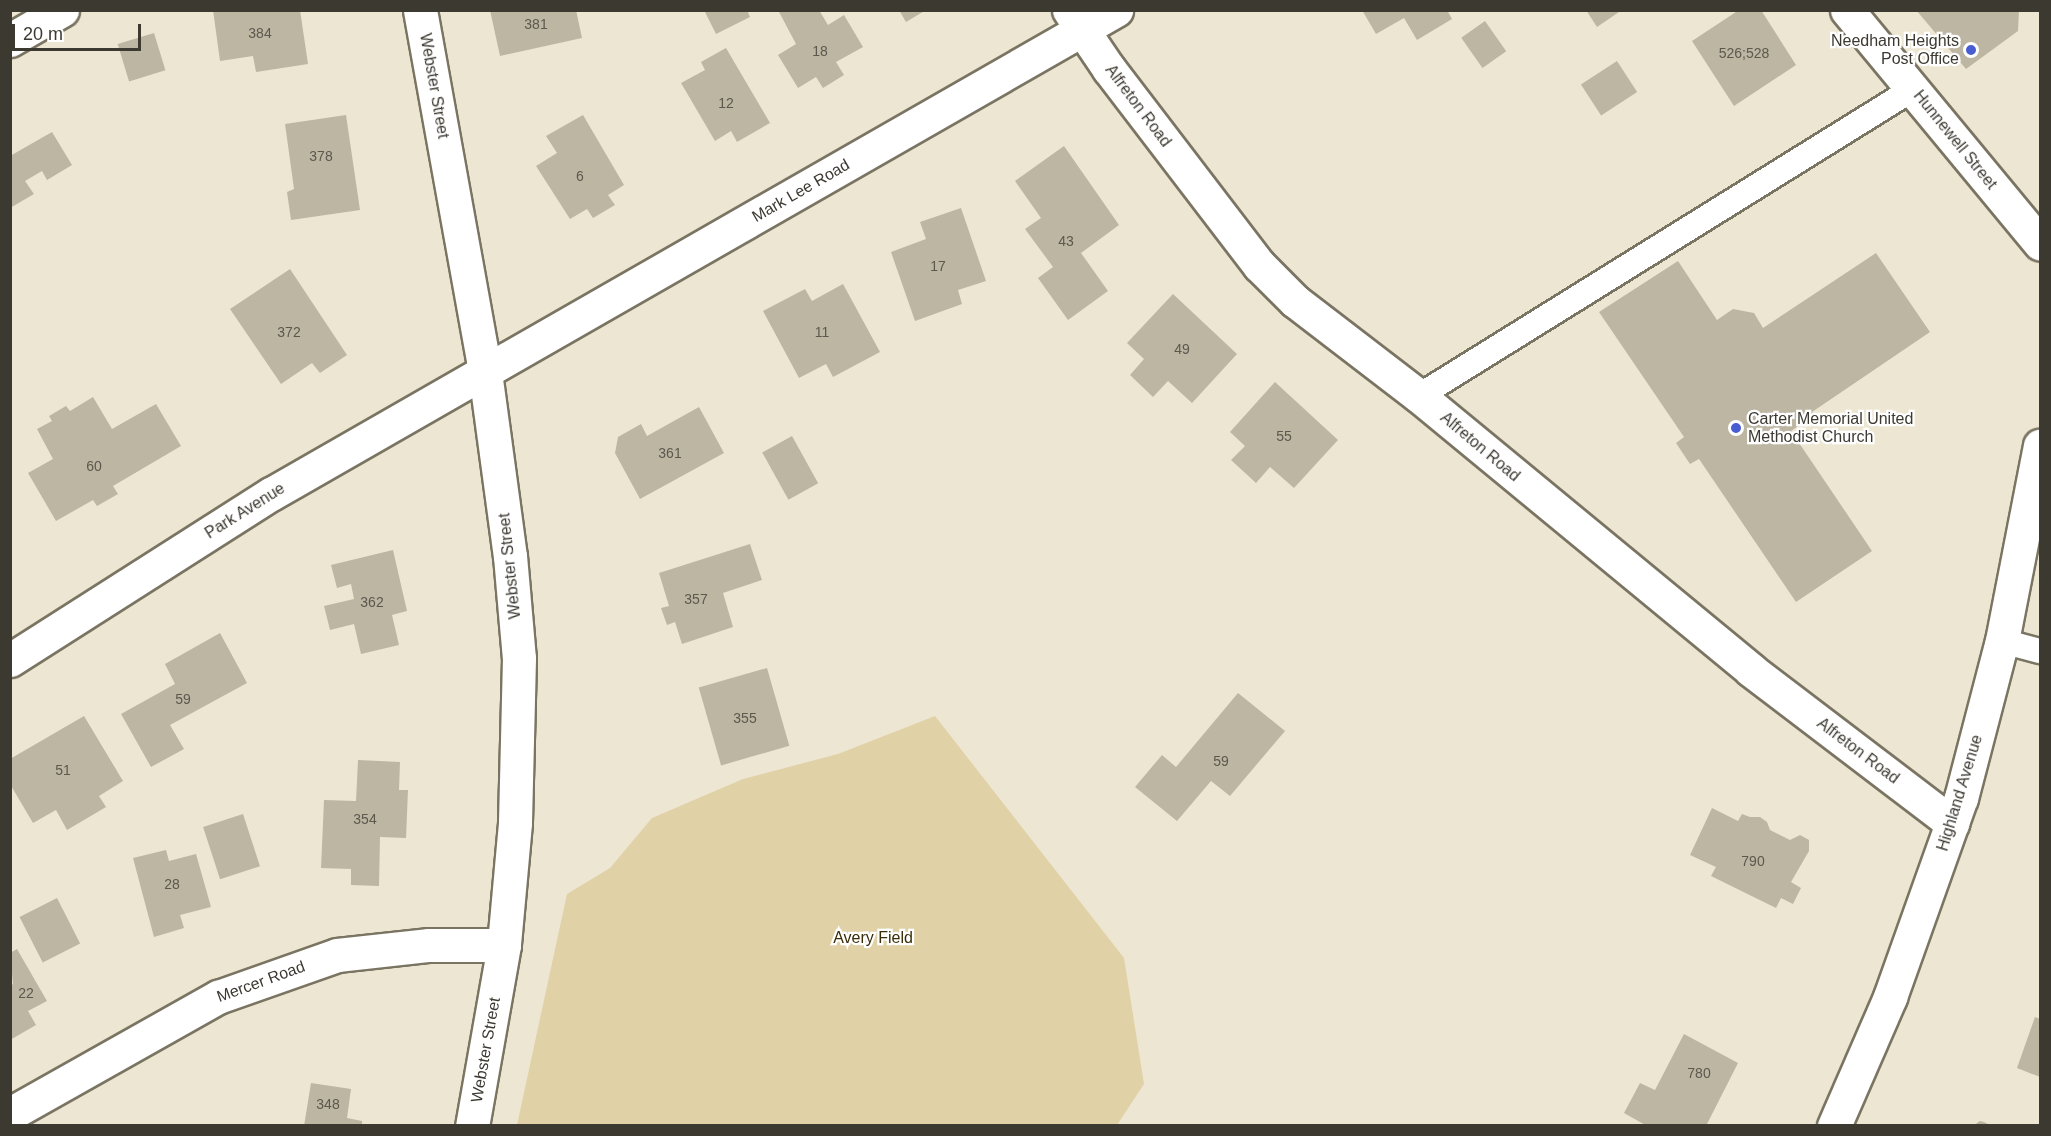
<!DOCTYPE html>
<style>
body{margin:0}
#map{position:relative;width:2051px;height:1136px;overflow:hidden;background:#ede6d2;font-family:Arial,sans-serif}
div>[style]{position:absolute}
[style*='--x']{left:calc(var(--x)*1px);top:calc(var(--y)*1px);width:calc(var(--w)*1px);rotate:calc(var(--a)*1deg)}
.green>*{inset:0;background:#e0d1a6}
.building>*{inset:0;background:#bdb6a3;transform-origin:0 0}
.roads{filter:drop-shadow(2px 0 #7a7462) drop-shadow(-2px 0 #7a7462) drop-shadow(0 2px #7a7462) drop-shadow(0 -2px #7a7462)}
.lane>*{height:24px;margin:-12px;padding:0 12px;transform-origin:12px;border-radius:12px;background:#fff}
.street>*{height:33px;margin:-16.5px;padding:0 16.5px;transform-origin:16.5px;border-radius:16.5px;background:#fff}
.secondary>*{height:33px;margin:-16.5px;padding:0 16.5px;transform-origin:16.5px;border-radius:16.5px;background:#fff}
.primary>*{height:33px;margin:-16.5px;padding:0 16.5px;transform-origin:16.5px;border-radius:16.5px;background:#fff}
.dots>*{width:16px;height:16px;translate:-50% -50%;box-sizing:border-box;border:3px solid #fff;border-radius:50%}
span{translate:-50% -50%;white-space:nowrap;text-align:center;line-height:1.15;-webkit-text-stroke:4.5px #fff;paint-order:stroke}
.number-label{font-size:14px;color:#5c584e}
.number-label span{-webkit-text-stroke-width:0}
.poi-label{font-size:16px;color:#3c3931}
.right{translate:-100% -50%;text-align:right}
.left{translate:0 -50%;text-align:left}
.street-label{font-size:16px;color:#3c3931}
.park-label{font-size:16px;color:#392d08}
.frame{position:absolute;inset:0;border:12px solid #3c3931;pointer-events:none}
.scale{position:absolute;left:12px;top:24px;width:129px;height:27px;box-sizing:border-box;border:3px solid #3c3931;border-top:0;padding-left:8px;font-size:18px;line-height:21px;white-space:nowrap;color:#3c3931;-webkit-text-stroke:4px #fff;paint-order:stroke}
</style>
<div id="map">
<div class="green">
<i style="clip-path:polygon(935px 716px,1124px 958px,1144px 1084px,1117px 1125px,517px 1125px,567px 894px,610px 868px,652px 818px,743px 779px,838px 754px)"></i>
</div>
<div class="building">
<i style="clip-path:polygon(213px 10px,300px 10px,308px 64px,256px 72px,253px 56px,220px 61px)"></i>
<i style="clip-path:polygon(490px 10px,576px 10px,582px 38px,500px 56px)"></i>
<i style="clip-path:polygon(704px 10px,747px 10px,750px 17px,716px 34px)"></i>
<i style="clip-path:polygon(778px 10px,819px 10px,828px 25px,844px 15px,863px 47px,836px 62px,844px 75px,823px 88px,816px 77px,798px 88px,778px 55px,796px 44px)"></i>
<i style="clip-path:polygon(899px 10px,926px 10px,906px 22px)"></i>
<i style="clip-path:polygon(1362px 10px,1447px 10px,1452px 19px,1417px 40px,1404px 18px,1376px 34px)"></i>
<i style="clip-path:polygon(1586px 10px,1622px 10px,1597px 27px)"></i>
<i style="clip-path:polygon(1739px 10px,1761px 10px,1796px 65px,1734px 106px,1692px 41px)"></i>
<i style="clip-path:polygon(1916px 10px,2019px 10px,2018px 31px,1966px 69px)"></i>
<i style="left:1485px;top:21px;width:37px;height:29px;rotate:55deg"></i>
<i style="left:154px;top:33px;width:39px;height:38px;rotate:73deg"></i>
<i style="clip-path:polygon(726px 48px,770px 123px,737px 142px,731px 131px,715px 141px,681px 83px,705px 70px,701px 62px)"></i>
<i style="left:1617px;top:61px;width:37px;height:43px;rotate:57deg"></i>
<i style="clip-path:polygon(346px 115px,360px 210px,291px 220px,287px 192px,294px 189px,285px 124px)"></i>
<i style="clip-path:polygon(583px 115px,624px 185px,608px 195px,615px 205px,593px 218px,587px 209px,570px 219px,536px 166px,557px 153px,546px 136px)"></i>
<i style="clip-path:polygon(52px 132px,72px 165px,47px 180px,42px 171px,25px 181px,34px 194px,10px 208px,10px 156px)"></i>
<i style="clip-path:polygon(1064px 146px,1119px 225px,1081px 253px,1108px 291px,1068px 320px,1038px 278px,1053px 267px,1025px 229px,1041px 218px,1015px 181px)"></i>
<i style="clip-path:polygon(961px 208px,986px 281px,958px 290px,962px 304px,915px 321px,891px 252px,926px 239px,920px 222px)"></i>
<i style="clip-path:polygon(1876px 253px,1930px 332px,1812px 412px,1814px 415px,1791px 431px,1872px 551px,1796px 602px,1699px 459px,1690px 464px,1676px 443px,1684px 437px,1599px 312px,1678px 261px,1717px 320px,1733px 309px,1754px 313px,1763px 328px)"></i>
<i style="clip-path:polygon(290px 269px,347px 355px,320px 373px,312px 363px,281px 384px,230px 309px)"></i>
<i style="clip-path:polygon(843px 284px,880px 352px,833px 377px,826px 364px,799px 378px,763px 311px,805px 289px,812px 301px)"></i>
<i style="clip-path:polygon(1173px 294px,1237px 354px,1192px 403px,1168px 381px,1153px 397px,1130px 375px,1144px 359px,1127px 343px)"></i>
<i style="clip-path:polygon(1275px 382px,1338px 440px,1294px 488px,1270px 467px,1256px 483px,1231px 460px,1245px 446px,1230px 432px)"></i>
<i style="clip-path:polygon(93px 397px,112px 429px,156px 404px,181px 446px,113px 486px,118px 494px,97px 506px,93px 500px,56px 521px,28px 473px,53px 459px,37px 429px,52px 421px,49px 416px,66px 406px,70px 411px)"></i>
<i style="clip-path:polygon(699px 407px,724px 453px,640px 499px,615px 453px,618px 437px,641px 424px,647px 436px)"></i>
<i style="left:792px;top:436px;width:54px;height:34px;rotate:61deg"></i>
<i style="clip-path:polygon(750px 544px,762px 580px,723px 593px,733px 627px,682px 644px,675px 622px,667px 625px,661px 608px,669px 606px,659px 573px)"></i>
<i style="clip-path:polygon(393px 550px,407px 611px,392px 615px,399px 645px,361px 654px,354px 624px,330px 630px,324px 606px,354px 599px,351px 584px,337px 588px,331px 565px)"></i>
<i style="clip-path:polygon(220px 633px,247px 683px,170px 725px,184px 749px,151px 767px,121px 714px,175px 684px,165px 664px)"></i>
<i style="left:767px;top:668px;width:81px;height:71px;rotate:74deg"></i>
<i style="clip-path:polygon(1238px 693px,1285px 731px,1230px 796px,1211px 781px,1177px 821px,1135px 787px,1162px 755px,1176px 767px)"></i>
<i style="clip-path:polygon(84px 716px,123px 781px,99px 796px,106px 807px,67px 830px,56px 810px,33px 823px,10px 784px,10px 759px)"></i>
<i style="clip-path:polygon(358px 760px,400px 762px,399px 790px,408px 790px,406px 838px,380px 837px,379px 886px,351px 885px,351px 869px,321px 868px,324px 800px,356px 801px)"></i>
<i style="clip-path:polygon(1712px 808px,1738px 821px,1742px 814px,1750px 817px,1760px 817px,1767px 822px,1770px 830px,1790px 840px,1800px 835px,1809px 840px,1809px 851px,1791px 882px,1801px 888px,1793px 904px,1781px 898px,1776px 908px,1711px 876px,1716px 867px,1690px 855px)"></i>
<i style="left:243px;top:814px;width:55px;height:42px;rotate:72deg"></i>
<i style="clip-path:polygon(166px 850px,169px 861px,196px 854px,211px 907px,180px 915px,184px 928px,154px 937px,133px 858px)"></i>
<i style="left:57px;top:898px;width:51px;height:42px;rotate:63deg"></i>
<i style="clip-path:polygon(17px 949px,47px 1001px,28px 1011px,36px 1025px,10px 1040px,10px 986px,13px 984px,10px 953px)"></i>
<i style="clip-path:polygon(2035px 1017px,2040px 1019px,2040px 1077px,2017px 1068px)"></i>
<i style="clip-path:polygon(1684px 1034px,1738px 1063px,1706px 1126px,1647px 1126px,1624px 1113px,1640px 1083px,1655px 1090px)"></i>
<i style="clip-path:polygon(311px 1083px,351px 1089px,347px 1118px,362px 1121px,362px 1126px,304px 1126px)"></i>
<i style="clip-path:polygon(1980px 1121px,1984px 1122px,1992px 1126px,1973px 1126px)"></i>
</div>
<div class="roads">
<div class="lane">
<i style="--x:1419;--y:396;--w:582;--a:-31.86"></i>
<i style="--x:2002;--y:641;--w:39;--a:15"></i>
</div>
<div class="street">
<i style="--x:1069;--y:10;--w:71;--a:55.9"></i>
<i style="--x:1109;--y:69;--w:247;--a:52.6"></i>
<i style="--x:1259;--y:265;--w:51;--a:45"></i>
<i style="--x:1295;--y:301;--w:156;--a:37.5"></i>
<i style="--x:1419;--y:396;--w:430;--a:39.5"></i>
<i style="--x:1751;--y:670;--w:253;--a:37.3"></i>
<i style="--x:10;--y:40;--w:60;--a:-30"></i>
<i style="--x:10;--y:660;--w:309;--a:-32.5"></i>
<i style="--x:271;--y:494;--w:974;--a:-29.8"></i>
<i style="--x:10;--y:1114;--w:239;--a:-29.4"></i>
<i style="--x:218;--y:997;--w:126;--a:-19.4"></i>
<i style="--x:337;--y:955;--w:93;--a:-6.2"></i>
<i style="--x:429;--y:945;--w:75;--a:0"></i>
</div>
<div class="secondary">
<i style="--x:420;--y:10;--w:368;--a:79.8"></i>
<i style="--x:485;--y:372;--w:186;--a:82.3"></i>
<i style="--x:510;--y:556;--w:102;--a:85"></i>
<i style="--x:519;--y:658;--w:165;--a:91.4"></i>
<i style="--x:515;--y:823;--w:122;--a:95.2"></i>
<i style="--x:504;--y:945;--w:184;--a:100"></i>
<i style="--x:1847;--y:10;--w:303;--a:50.4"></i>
</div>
<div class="primary">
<i style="--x:1834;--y:1126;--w:141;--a:-66.5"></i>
<i style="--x:1890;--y:997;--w:211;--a:-70.4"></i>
<i style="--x:1961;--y:798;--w:162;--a:-75.4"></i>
<i style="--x:2002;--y:641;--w:199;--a:-79"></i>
</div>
</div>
<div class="dots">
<i style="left:1971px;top:50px;background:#485dd1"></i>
<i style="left:1736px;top:428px;background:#485dd1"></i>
</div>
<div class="number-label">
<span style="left:536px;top:24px">381</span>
<span style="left:260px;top:33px">384</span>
<span style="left:820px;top:51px">18</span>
<span style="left:1744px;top:53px">526;528</span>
<span style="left:726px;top:103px">12</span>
<span style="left:321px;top:156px">378</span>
<span style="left:580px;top:176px">6</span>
<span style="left:1066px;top:241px">43</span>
<span style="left:938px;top:266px">17</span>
<span style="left:289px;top:332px">372</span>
<span style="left:822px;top:332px">11</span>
<span style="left:1182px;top:349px">49</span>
<span style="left:1284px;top:436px">55</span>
<span style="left:670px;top:453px">361</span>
<span style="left:94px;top:466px">60</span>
<span style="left:696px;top:599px">357</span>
<span style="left:372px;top:602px">362</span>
<span style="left:183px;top:699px">59</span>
<span style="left:745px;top:718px">355</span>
<span style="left:1221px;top:761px">59</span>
<span style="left:63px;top:770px">51</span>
<span style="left:365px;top:819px">354</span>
<span style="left:1753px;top:861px">790</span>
<span style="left:172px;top:884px">28</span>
<span style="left:26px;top:993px">22</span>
<span style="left:1699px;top:1073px">780</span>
<span style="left:328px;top:1104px">348</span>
</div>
<div class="poi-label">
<span class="right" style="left:1959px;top:50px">Needham Heights<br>Post Office</span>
<span class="left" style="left:1748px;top:428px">Carter Memorial United<br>Methodist Church</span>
</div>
<div class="street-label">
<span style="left:434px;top:86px;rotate:80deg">Webster Street</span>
<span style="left:1138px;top:106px;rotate:53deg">Alfreton Road</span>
<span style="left:1955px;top:140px;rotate:51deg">Hunnewell Street</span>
<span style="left:801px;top:191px;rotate:-30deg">Mark Lee Road</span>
<span style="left:1480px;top:447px;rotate:40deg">Alfreton Road</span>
<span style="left:245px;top:511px;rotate:-32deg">Park Avenue</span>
<span style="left:510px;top:566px;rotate:-96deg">Webster Street</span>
<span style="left:1858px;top:751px;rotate:37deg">Alfreton Road</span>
<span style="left:1960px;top:793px;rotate:-73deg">Highland Avenue</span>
<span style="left:261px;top:982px;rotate:-20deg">Mercer Road</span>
<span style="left:486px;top:1050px;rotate:-80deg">Webster Street</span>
</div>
<div class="park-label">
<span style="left:873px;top:938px">Avery Field</span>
</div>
<div class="frame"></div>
<div class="scale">20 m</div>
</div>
